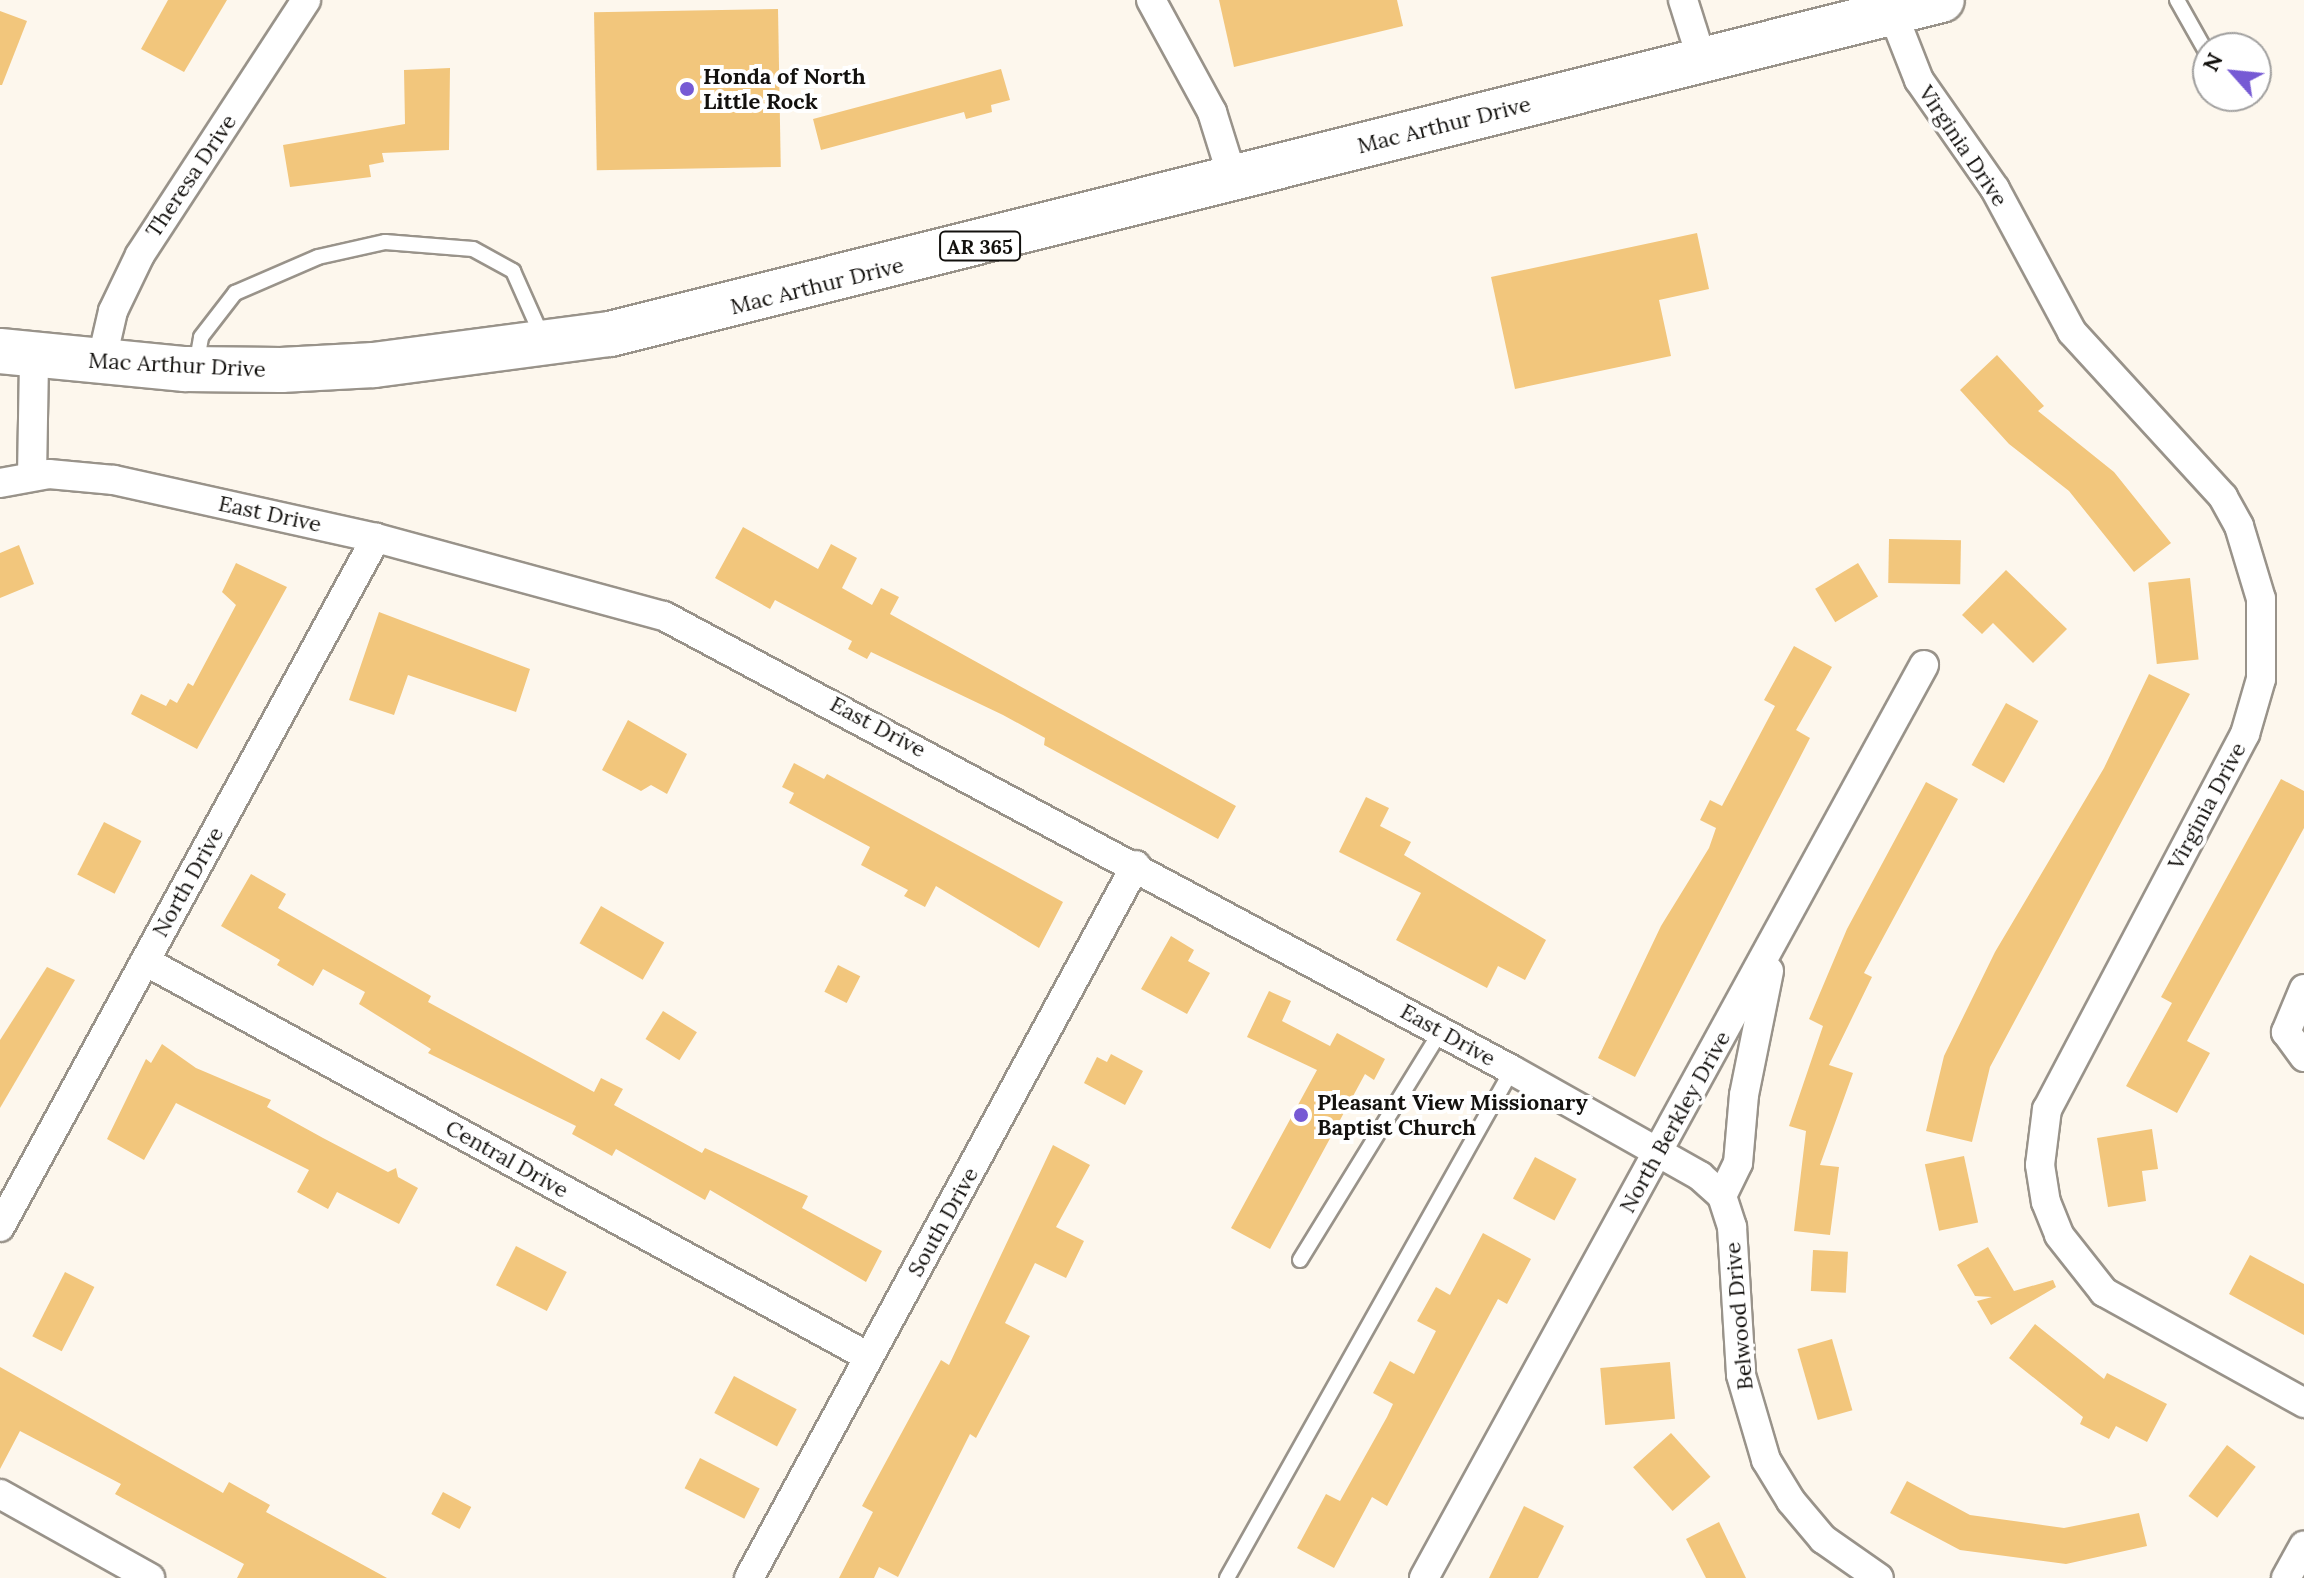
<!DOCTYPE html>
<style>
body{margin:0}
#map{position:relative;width:2304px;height:1578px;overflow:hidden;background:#fdf7ed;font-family:Lora,serif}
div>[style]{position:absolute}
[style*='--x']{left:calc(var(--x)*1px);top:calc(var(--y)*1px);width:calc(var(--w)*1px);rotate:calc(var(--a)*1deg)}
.building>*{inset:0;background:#f2c67c;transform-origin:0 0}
.roads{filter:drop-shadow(2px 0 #99938a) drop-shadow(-2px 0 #99938a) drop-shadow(0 2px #99938a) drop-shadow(0 -2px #99938a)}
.lane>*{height:14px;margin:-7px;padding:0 7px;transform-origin:7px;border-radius:7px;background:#fff}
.street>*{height:28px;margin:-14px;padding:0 14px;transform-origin:14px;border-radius:14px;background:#fff}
.primary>*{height:44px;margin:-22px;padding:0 22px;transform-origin:22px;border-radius:22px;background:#fff}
.dots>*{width:22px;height:22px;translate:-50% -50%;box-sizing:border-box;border:4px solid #fff;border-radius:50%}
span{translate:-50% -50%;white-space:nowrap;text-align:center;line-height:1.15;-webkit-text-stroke:8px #fff;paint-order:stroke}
.shield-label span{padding:2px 6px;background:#fff;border:2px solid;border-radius:6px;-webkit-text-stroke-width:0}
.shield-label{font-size:20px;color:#13110e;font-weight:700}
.poi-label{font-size:22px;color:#13110e;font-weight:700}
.left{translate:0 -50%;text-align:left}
.street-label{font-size:22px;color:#13110e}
.north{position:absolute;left:2192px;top:32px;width:80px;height:80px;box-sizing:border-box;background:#fff;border:2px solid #a1a09f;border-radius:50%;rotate:297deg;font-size:22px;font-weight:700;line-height:32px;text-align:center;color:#13110e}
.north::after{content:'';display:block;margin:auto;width:28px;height:36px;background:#765ad4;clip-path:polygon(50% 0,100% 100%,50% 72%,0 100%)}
</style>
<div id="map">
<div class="building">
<i style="clip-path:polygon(168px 0,227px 0,184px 72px,141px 49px)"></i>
<i style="clip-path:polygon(1219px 0,1397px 0,1403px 26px,1234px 67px)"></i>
<i style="left:778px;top:9px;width:158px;height:184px;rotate:89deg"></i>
<i style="clip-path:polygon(0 11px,27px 21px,2px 85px,0 85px)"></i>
<i style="clip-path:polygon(450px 68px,449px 150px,382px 153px,384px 162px,369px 165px,371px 177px,290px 187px,283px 145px,405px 124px,404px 70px)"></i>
<i style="clip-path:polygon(1001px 69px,1010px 100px,991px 105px,992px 112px,966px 119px,964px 112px,821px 150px,813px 119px)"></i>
<i style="clip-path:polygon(1697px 233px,1709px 289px,1659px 300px,1671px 356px,1515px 389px,1491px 277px)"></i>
<i style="clip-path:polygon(1997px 355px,2044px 406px,2038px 411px,2114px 472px,2171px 543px,2134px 572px,2069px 491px,2009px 444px,1960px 390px)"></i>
<i style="clip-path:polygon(743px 527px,818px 569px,831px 544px,857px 558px,842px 588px,872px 605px,881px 588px,899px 597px,890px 614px,1236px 806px,1218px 839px,1044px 745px,1045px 738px,1003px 715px,871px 652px,867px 659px,848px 649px,852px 641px,775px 600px,770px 609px,715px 578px)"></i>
<i style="left:1889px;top:539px;width:72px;height:44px;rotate:1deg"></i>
<i style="clip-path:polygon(19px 545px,34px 584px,0 598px,0 553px)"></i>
<i style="clip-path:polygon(236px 563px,287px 587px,197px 749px,131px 714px,141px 694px,166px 706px,170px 699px,177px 703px,188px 683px,193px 686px,236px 605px,222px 592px)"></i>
<i style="left:1858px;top:563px;width:39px;height:50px;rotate:59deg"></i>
<i style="clip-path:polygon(2006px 570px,2067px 629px,2033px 663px,1993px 623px,1982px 634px,1962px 615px)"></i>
<i style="left:2190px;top:578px;width:82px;height:42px;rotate:84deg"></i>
<i style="clip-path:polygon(379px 612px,530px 669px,516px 712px,408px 675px,394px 715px,349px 700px)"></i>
<i style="clip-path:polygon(1794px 646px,1832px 667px,1796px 730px,1810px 738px,1635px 1077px,1598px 1058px,1661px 926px,1709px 848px,1716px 828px,1700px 820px,1710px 800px,1722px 806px,1775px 706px,1764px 700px)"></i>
<i style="clip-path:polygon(2149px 674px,2190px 694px,1990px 1067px,1972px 1142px,1926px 1131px,1944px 1056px,1995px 952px,2104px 768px)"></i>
<i style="left:2006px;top:703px;width:37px;height:71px;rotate:29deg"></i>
<i style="clip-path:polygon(628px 720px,687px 754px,667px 794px,651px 785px,641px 791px,602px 770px)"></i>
<i style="clip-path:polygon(794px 763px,824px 779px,827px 774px,1063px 902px,1039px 948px,936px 886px,925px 907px,904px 896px,908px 890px,861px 865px,870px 847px,789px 803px,794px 793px,782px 787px)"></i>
<i style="clip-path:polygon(2281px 779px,2304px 791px,2304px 828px,2187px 1041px,2210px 1053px,2177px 1113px,2126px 1086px,2172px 1003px,2161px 997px)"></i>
<i style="clip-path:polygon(1926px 782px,1958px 799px,1864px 973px,1872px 977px,1829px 1065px,1853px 1073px,1820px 1165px,1839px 1167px,1830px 1235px,1794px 1231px,1806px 1131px,1789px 1126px,1823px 1026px,1809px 1019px,1847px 929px)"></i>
<i style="clip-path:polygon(1366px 797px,1389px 808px,1380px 826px,1411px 842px,1404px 855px,1546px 940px,1525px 980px,1498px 966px,1487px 988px,1396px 940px,1421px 893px,1339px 852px)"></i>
<i style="left:104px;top:822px;width:42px;height:59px;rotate:27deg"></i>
<i style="clip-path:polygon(251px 874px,286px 894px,278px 908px,431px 996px,428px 1002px,594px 1092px,601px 1078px,623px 1089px,614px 1105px,702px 1153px,705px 1148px,808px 1196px,802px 1208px,882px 1251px,866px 1282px,710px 1190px,705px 1200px,616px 1149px,612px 1156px,572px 1134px,576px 1126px,428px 1053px,431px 1049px,359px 1004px,365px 992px,323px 969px,313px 986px,277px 965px,280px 960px,221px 926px)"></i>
<i style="left:601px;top:906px;width:73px;height:43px;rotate:30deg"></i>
<i style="clip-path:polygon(1171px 936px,1194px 950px,1188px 961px,1210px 973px,1187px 1014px,1141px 989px)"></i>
<i style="left:838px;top:965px;width:25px;height:30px;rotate:27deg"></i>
<i style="clip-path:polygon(47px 967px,75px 980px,0 1108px,0 1040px)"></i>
<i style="clip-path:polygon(1269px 991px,1291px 1001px,1282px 1021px,1330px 1046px,1337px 1033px,1385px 1059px,1374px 1080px,1365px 1074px,1270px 1249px,1231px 1228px,1317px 1070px,1247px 1037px)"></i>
<i style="left:663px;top:1011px;width:40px;height:33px;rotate:32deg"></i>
<i style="clip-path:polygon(162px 1044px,196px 1068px,271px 1100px,267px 1107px,323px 1138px,388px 1172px,396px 1168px,398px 1177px,418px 1188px,399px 1224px,337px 1192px,328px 1209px,297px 1192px,309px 1170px,176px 1103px,144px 1160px,107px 1139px,146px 1059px,151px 1063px)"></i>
<i style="clip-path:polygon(1111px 1054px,1143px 1071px,1125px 1105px,1084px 1083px,1097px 1057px,1107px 1062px)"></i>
<i style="clip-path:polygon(2152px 1129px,2158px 1169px,2142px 1171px,2146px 1201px,2108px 1207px,2097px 1138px)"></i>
<i style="clip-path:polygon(1053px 1145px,1090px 1165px,1056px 1227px,1084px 1241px,1066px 1278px,1035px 1263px,1005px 1323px,1030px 1336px,976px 1438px,970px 1434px,898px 1577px,879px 1567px,874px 1578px,839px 1578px,873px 1512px,862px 1506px,941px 1360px,949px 1365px)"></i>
<i style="left:1964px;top:1156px;width:68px;height:40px;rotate:78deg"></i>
<i style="left:1535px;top:1157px;width:47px;height:47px;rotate:28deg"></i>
<i style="clip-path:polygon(1483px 1233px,1531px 1259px,1507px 1304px,1498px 1299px,1387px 1506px,1372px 1497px,1334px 1568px,1297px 1548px,1326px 1494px,1340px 1501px,1387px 1417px,1393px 1404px,1373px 1393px,1390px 1361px,1414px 1374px,1436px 1331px,1417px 1321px,1436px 1287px,1450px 1295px)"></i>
<i style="left:516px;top:1246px;width:57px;height:44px;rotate:27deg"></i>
<i style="clip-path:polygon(1988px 1247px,2014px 1291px,2053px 1280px,2056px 1287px,1991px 1325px,1977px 1301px,1992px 1297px,1975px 1296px,1957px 1265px)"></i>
<i style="left:1813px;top:1250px;width:35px;height:41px;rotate:3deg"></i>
<i style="clip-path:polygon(2250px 1255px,2304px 1284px,2304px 1335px,2229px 1294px)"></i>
<i style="left:65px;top:1272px;width:33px;height:72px;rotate:27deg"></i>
<i style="clip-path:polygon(2035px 1324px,2104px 1379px,2107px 1373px,2167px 1404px,2147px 1442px,2116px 1426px,2109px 1439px,2080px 1424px,2083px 1417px,2009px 1358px)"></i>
<i style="left:1832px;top:1339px;width:74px;height:36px;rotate:74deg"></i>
<i style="left:1670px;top:1362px;width:57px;height:70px;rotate:85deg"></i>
<i style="clip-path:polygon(0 1367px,223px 1493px,229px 1482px,270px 1505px,266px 1512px,387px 1578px,237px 1578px,244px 1564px,115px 1494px,121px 1484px,20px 1431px,0 1469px)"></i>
<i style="left:734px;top:1376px;width:71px;height:42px;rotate:28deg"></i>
<i style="left:1671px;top:1433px;width:59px;height:51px;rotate:48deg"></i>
<i style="left:2227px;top:1445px;width:36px;height:64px;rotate:37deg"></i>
<i style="left:700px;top:1458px;width:67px;height:34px;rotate:27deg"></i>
<i style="clip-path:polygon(1907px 1481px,1970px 1515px,2064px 1528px,2139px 1513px,2147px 1546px,2066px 1564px,1960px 1550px,1890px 1513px)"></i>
<i style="left:443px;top:1492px;width:32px;height:25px;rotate:28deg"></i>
<i style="clip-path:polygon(1524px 1506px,1564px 1526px,1538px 1578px,1489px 1578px)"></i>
<i style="clip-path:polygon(1719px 1522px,1746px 1578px,1706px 1578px,1686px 1539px)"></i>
</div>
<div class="roads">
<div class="lane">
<i style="--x:2177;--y:0;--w:63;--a:60.6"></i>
<i style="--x:2235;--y:96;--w:4;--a:56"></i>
<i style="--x:196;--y:366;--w:29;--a:-80"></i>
<i style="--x:201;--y:337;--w:56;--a:-52.3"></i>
<i style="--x:235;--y:293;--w:90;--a:-23.4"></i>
<i style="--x:318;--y:257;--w:69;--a:-12.6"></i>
<i style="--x:385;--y:242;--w:88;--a:4.5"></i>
<i style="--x:473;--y:249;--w:46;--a:28.8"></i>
<i style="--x:513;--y:271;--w:71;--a:66"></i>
<i style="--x:1300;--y:1260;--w:269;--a:-58.4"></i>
<i style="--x:1227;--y:1578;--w:582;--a:-60.71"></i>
</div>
<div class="street">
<i style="--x:1151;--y:0;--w:128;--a:61.4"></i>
<i style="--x:1212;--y:112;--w:70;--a:72.6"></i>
<i style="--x:1683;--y:0;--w:63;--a:72.4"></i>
<i style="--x:1893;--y:14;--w:71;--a:68.5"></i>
<i style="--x:1919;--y:80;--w:133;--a:55.1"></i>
<i style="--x:1995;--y:189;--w:162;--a:61.7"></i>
<i style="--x:2072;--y:332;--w:224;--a:47.5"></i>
<i style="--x:2223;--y:497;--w:33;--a:61"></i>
<i style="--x:2239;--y:526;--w:76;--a:73.2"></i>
<i style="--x:2261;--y:599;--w:80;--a:90"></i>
<i style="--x:2261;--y:679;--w:57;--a:106.2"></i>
<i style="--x:2245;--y:734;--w:424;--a:117.8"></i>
<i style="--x:2047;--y:1109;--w:56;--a:97.1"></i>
<i style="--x:2040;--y:1165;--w:37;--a:81"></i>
<i style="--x:2046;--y:1202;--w:35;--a:68"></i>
<i style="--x:2059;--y:1235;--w:73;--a:51.7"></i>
<i style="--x:2104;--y:1292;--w:229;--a:29"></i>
<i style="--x:101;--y:363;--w:53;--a:-77"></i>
<i style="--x:113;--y:311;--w:62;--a:-64.3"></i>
<i style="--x:140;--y:255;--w:304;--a:-56.9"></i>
<i style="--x:32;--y:476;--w:120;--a:-89"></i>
<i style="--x:0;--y:483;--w:50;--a:-10.4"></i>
<i style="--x:49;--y:474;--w:65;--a:5.3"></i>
<i style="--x:114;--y:480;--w:268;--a:12.5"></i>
<i style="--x:376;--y:538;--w:298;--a:15.2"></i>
<i style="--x:664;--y:616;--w:962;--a:28.16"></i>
<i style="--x:1512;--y:1070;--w:216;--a:29.4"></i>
<i style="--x:1700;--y:1176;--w:30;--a:42"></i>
<i style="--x:145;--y:961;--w:825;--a:28.68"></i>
<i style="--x:1769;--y:971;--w:126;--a:101.4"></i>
<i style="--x:1744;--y:1095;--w:68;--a:95"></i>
<i style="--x:1738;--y:1163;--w:37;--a:116"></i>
<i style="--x:1722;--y:1196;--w:33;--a:72"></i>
<i style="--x:1732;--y:1227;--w:148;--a:86.5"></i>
<i style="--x:1741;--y:1375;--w:89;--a:73.6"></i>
<i style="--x:1766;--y:1460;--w:48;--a:58.6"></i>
<i style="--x:1791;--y:1501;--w:50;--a:49.9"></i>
<i style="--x:1823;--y:1539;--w:68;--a:34.9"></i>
<i style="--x:2304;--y:989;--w:47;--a:112.7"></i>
<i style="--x:2286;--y:1032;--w:31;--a:54"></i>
<i style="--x:0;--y:1227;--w:785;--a:-61.38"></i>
<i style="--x:0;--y:1494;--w:172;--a:29.2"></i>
<i style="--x:749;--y:1578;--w:811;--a:-61.51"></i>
<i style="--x:1424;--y:1578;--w:1041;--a:-61.29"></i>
<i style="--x:2286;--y:1578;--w:37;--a:-61"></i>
</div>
<div class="primary">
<i style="--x:0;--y:351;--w:186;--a:5.6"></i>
<i style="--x:185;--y:369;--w:96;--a:0.6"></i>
<i style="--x:281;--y:370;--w:93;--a:-3.1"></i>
<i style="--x:374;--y:365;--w:238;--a:-7.5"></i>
<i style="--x:610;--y:334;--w:1373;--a:-14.08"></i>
</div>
</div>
<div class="dots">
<i style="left:687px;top:89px;background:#765ad4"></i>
<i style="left:1301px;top:1115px;background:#765ad4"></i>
</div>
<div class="shield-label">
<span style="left:980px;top:246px">AR 365</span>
</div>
<div class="poi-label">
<span class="left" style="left:703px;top:89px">Honda of North<br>Little Rock</span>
<span class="left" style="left:1317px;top:1115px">Pleasant View Missionary<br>Baptist Church</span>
</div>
<div class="street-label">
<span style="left:1444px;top:125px;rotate:-14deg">Mac Arthur Drive</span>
<span style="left:1963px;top:146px;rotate:56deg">Virginia Drive</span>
<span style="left:191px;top:176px;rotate:-56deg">Theresa Drive</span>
<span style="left:817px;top:286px;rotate:-14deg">Mac Arthur Drive</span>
<span style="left:177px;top:365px;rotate:3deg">Mac Arthur Drive</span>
<span style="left:270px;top:514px;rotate:12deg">East Drive</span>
<span style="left:878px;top:727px;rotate:28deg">East Drive</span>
<span style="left:2207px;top:806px;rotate:-62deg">Virginia Drive</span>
<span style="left:188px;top:882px;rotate:-61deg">North Drive</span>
<span style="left:1448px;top:1035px;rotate:29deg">East Drive</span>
<span style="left:1675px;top:1122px;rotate:-61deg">North Berkley Drive</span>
<span style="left:507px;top:1159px;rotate:29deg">Central Drive</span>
<span style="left:943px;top:1222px;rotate:-61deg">South Drive</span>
<span style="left:1739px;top:1316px;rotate:-95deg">Belwood Drive</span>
</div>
<div class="north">N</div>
</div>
